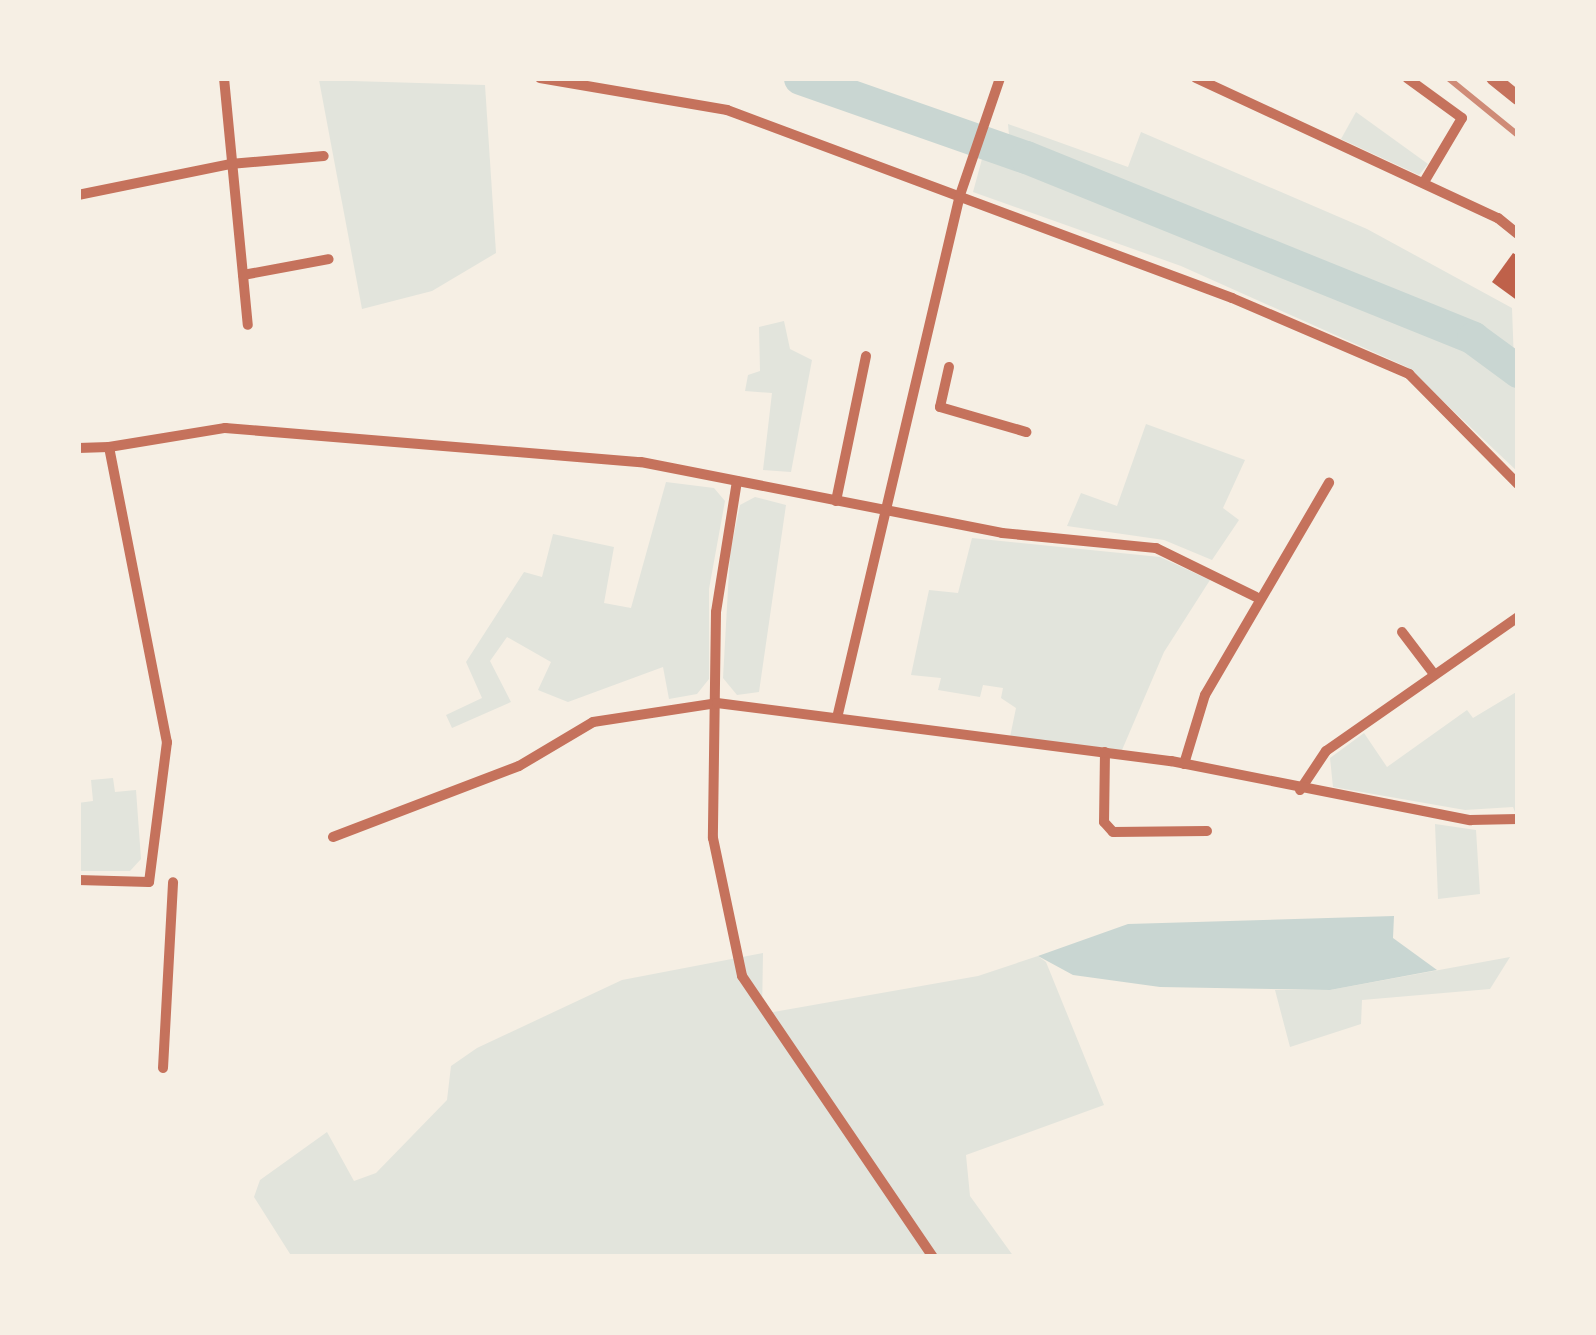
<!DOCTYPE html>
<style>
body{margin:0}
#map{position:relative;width:1596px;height:1335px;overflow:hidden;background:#f6efe4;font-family:Cabin,sans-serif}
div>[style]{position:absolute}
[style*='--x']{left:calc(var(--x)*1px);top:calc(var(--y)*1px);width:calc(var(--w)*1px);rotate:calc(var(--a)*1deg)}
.green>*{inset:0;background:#e2e4dc}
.water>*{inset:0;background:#c9d6d2}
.river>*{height:33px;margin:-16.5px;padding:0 16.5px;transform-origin:16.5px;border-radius:16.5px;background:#c9d6d2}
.building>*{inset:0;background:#bf614a}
.minor>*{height:10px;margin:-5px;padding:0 5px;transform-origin:5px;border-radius:5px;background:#c5725c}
.tertiary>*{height:14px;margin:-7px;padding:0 7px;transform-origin:7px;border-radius:7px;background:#c5725c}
.rail>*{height:6px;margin:-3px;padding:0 3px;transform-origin:3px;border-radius:3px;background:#cf8b77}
span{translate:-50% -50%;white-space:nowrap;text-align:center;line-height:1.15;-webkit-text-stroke:12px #f6efe4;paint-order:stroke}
.frame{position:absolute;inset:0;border:81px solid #f6efe4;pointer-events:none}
</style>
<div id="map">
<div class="green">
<i style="clip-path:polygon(319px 80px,485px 85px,496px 253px,432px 291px,362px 309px)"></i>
<i style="clip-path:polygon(1356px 112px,1428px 164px,1419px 175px,1341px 139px)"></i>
<i style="clip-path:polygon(1008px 124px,1128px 167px,1141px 132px,1367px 229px,1512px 308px,1518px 472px,1407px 367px,1181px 266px,973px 192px,985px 148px,1011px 158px)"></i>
<i style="clip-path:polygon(784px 321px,790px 349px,812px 360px,791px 472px,763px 470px,772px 393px,745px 391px,748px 375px,760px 371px,759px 327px)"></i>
<i style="clip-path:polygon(1146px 424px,1245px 460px,1223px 508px,1239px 520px,1212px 560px,1164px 540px,1067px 526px,1081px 493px,1117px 506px)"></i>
<i style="clip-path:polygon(666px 482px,714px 488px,725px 501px,709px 589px,709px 679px,697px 694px,669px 699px,663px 667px,568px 702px,538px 690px,551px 662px,507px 637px,490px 661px,511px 702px,452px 728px,446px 715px,482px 698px,466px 662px,524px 572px,542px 577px,553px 534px,614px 547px,604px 603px,631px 608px)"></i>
<i style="clip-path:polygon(755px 497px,786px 505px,759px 692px,737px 695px,723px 678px,730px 553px,740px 505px)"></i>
<i style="clip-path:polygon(972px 538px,1160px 557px,1210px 580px,1164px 652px,1122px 750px,1010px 737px,1016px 708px,1001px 698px,1003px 688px,983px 685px,980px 697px,938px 690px,941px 678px,911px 675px,929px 590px,958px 593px)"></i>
<i style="clip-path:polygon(1518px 691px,1518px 820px,1513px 807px,1465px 810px,1333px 787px,1330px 758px,1364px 733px,1387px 767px,1467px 710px,1473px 718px)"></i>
<i style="clip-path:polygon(113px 778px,115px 792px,136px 790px,141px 859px,130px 871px,78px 871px,78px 803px,93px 801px,91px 780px)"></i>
<i style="clip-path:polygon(1435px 824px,1476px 830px,1480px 894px,1438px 899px)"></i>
<i style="clip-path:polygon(763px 953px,762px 1014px,978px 976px,1038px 956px,1046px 962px,1104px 1105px,966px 1155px,970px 1196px,1014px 1257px,292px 1257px,254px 1197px,260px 1180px,327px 1132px,354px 1181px,376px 1173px,447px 1100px,451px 1066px,477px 1048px,622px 980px)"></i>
<i style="clip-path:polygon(1510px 957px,1490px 989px,1362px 1000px,1361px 1024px,1290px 1047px,1275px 990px,1330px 990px)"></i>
</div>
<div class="water">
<i style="clip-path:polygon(1394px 916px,1393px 938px,1437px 970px,1330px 990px,1160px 987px,1073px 975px,1038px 956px,1128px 924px)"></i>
</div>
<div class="river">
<i style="--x:800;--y:78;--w:239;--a:19.3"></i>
<i style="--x:1026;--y:157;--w:482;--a:22"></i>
<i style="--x:1473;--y:338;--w:56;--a:36.3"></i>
</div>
<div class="building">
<i style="clip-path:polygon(1513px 253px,1518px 256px,1518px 301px,1492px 282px)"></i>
</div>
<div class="minor">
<i style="--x:224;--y:78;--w:248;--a:84.5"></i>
<i style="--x:540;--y:78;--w:190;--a:9.7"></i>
<i style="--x:727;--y:110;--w:539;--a:20.42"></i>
<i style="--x:1232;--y:298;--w:193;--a:23.2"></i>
<i style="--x:1409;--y:374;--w:155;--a:45.3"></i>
<i style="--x:1196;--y:78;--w:333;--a:24.9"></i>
<i style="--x:1498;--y:218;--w:26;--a:39"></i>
<i style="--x:1407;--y:78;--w:68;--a:36"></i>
<i style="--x:1462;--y:118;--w:74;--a:120.7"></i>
<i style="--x:78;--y:195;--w:155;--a:-11.5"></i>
<i style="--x:230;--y:164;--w:94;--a:-4.9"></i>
<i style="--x:243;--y:275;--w:87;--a:-10.5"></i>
<i style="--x:949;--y:367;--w:41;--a:102.7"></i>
<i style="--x:940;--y:407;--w:90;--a:16.2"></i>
<i style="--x:109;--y:447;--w:118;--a:-9.3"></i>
<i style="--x:225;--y:428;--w:417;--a:4.7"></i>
<i style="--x:641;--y:462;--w:368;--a:11.1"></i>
<i style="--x:1002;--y:533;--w:155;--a:5.6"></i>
<i style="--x:1156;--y:548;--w:111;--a:26.1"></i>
<i style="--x:78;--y:448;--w:31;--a:-2"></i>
<i style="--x:109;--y:447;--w:301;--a:78.9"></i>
<i style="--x:167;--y:742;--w:141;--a:97.3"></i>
<i style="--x:149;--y:882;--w:71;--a:-178.4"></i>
<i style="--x:737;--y:481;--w:133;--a:99.1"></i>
<i style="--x:716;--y:612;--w:226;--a:90.8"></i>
<i style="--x:713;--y:838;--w:141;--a:78.1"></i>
<i style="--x:742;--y:976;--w:340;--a:55.8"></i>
<i style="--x:836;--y:501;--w:148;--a:-78.3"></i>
<i style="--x:1402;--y:632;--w:53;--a:52.7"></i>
<i style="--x:837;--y:718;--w:537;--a:-76.77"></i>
<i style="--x:960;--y:195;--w:124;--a:-71.1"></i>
<i style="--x:1105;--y:752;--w:70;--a:90.8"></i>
<i style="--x:1104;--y:822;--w:13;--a:48"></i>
<i style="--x:1113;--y:832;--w:94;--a:-0.6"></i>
<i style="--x:1184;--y:764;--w:72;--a:-73.1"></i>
<i style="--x:1205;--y:695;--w:246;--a:-59.7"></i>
<i style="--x:1300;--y:790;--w:47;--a:-56.3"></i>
<i style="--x:1326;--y:751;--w:234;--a:-34.9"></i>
<i style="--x:333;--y:837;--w:199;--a:-20.9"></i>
<i style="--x:519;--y:766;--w:86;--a:-30.7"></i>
<i style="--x:593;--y:722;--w:125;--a:-8.7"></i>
<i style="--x:717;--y:703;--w:458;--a:7.3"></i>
<i style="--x:1171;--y:761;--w:305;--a:11.2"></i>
<i style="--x:1470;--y:820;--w:48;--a:-1.2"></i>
<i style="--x:163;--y:1068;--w:186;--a:-86.9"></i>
</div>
<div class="tertiary">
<i style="--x:1493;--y:78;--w:32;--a:39"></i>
</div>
<div class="rail">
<i style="--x:1448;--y:78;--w:90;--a:39.2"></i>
</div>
<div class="frame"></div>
</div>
